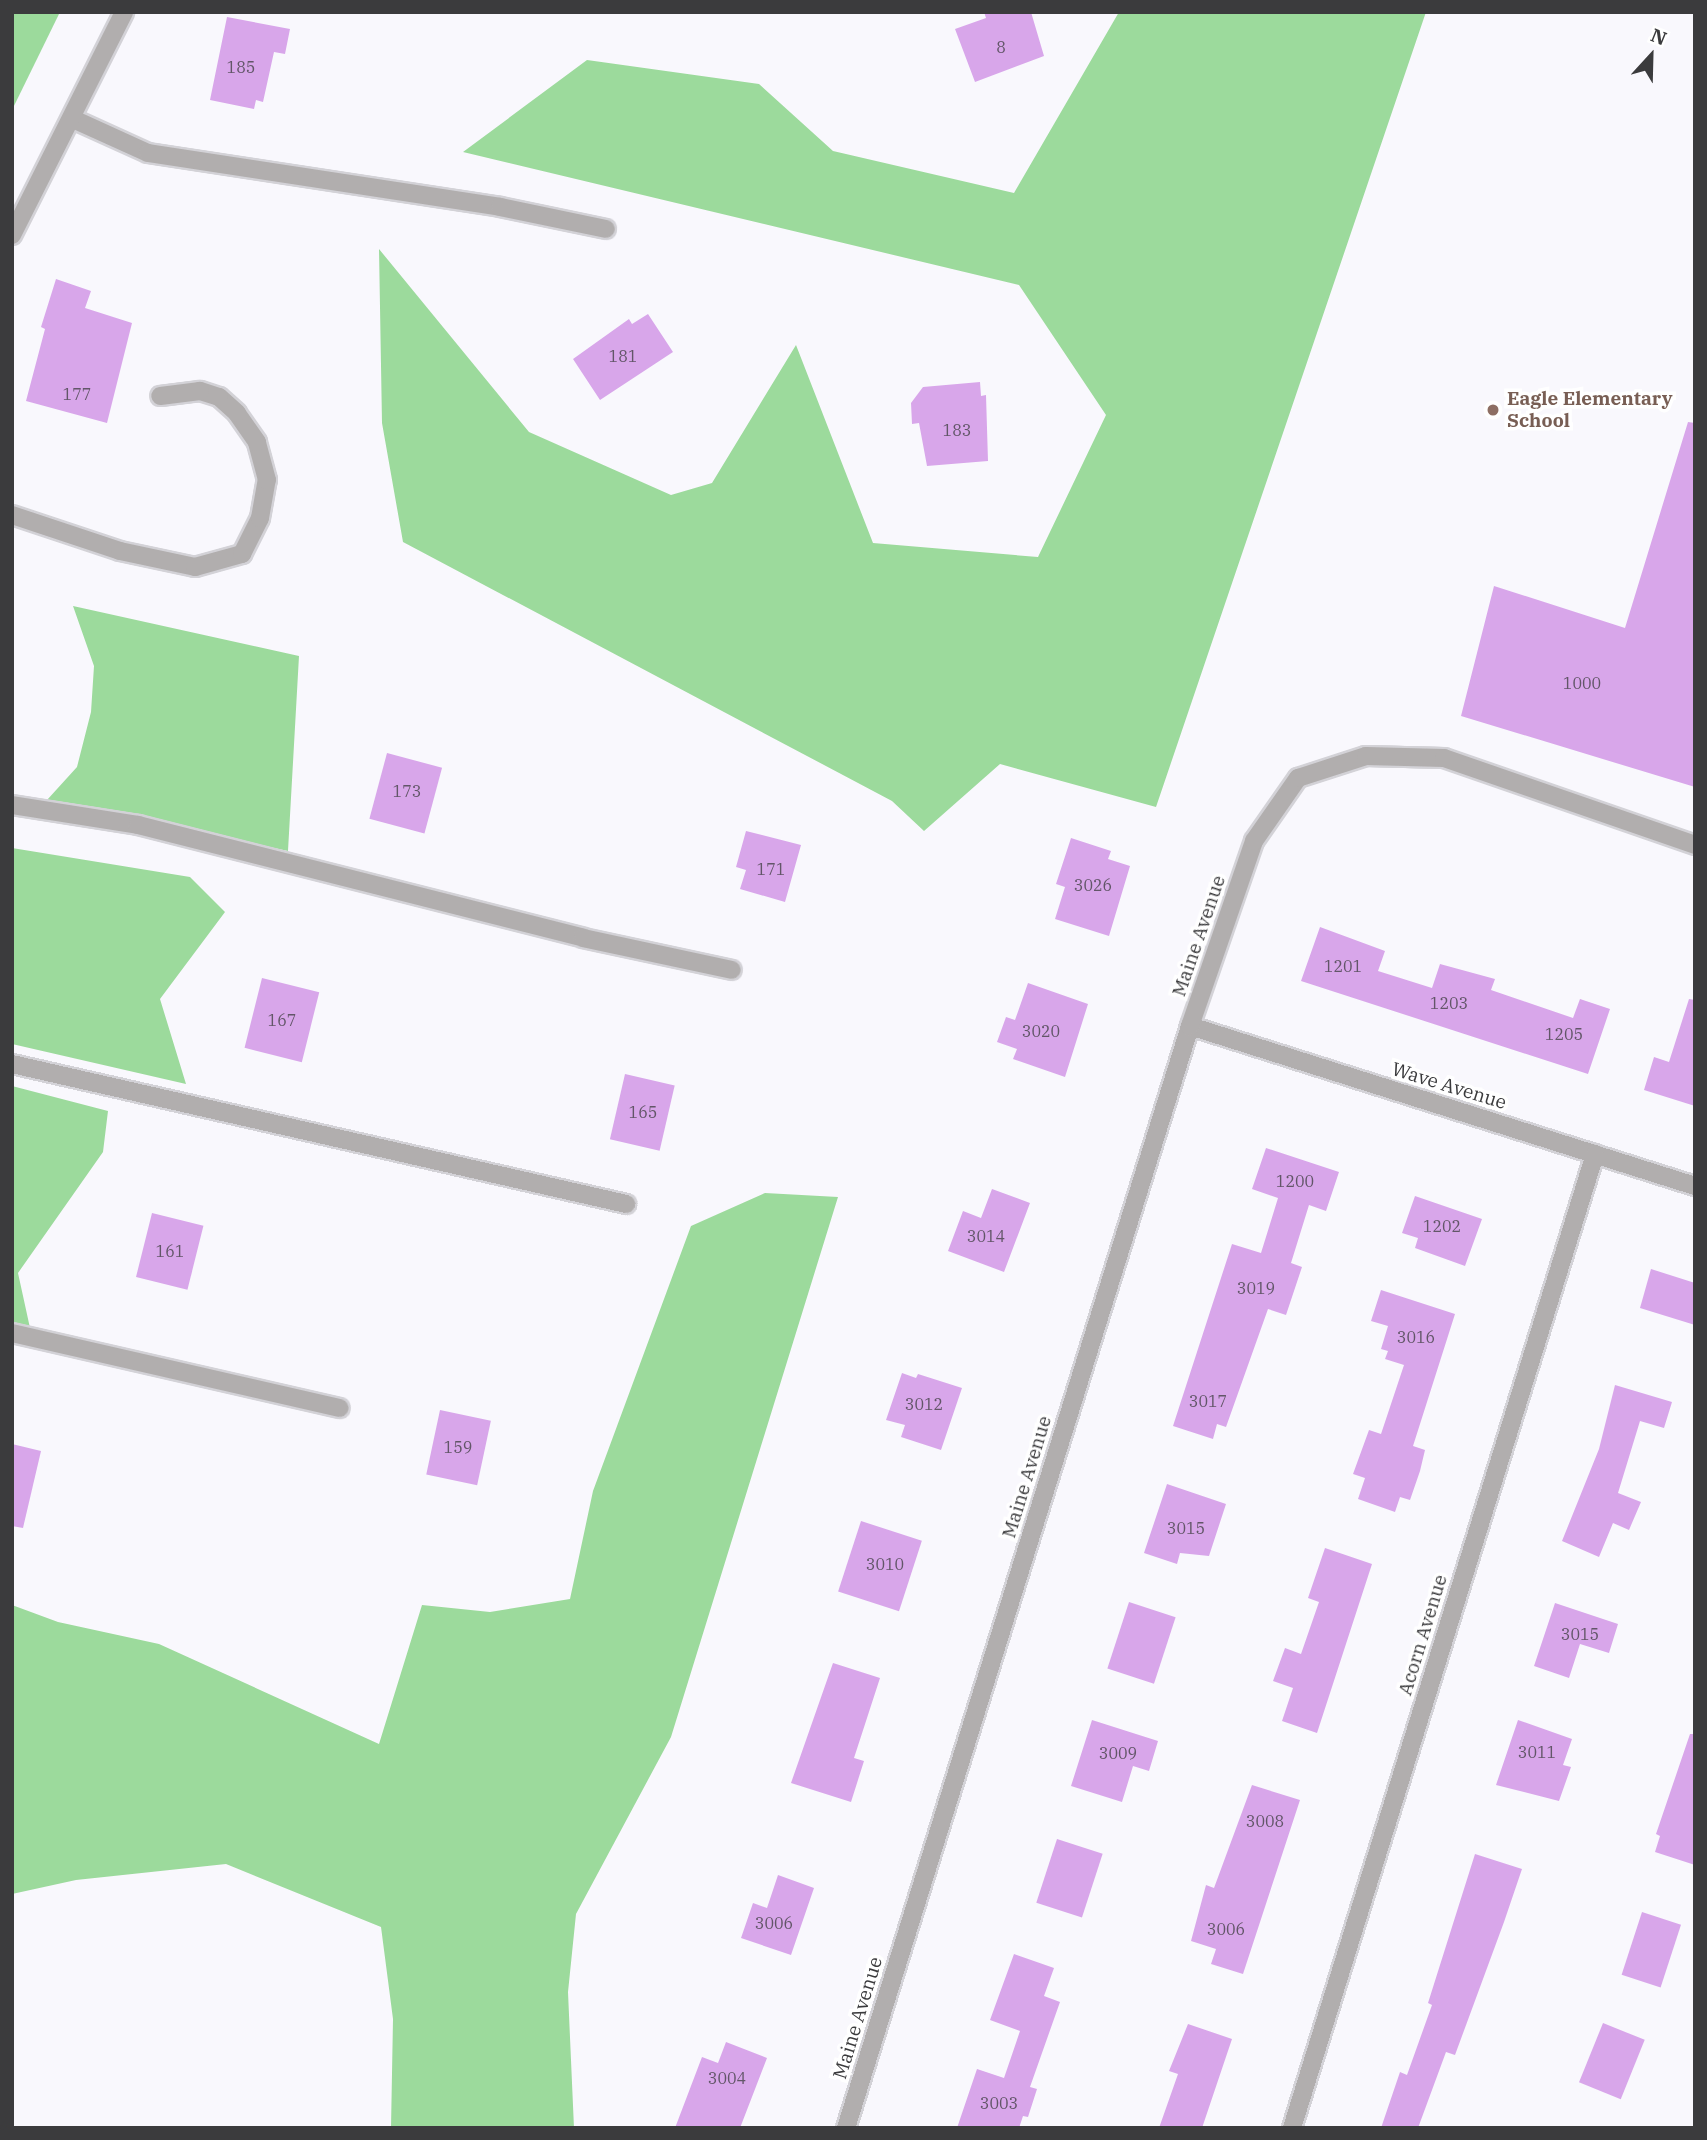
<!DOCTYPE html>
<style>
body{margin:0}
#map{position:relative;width:1707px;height:2140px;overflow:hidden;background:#f9f8fd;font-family:"IBM Plex Serif",serif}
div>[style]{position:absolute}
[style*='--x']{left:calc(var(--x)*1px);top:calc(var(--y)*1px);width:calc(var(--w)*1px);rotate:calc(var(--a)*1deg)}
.green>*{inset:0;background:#9cda9c}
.building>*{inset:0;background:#d8a6ea;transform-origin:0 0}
.roads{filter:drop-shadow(2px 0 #d3d2d7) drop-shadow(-2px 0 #d3d2d7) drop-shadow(0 2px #d3d2d7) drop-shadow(0 -2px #d3d2d7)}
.minor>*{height:18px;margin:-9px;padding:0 9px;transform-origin:9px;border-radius:9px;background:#b1aeae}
.dots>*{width:19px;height:19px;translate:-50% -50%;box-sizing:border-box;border:4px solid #fff;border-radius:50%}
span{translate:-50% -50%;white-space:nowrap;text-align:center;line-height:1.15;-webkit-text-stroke:7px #fff;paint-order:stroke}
.number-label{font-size:16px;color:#625668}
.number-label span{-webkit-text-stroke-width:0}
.education-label{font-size:19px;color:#785e54;font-weight:700}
.left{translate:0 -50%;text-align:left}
.street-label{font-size:19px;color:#3b3b3d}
.frame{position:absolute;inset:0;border:14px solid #3b3b3d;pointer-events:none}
.north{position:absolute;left:1616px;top:21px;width:70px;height:70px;-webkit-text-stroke:5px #fff;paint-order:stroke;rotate:22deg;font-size:19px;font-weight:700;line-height:28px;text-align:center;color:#3b3b3d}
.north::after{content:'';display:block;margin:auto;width:24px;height:32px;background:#3b3b3d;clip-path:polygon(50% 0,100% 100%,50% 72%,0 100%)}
</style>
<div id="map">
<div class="green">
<i style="clip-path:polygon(12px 12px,60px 12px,12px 110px)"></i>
<i style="clip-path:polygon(1119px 12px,1426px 12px,1156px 807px,1000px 764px,924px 831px,892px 801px,403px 542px,382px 423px,379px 249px,529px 432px,671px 495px,712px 483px,796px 345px,873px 543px,1038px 557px,1106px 415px,1019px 285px,463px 152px,587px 60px,759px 84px,833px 151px,1014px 193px)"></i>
<i style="clip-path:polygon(73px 606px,299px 656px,288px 851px,47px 800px,77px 767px,91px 712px,94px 666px)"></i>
<i style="clip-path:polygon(12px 848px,190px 877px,225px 912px,160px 999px,186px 1084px,12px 1044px)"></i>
<i style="clip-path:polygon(12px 1086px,108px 1111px,103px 1152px,18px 1273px,30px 1328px,12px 1323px)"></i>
<i style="clip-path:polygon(765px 1193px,838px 1197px,671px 1737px,576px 1914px,568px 1992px,574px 2128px,391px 2128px,393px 2019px,381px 1927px,226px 1864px,76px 1880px,12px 1894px,12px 1605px,58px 1622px,159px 1644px,379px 1744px,422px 1605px,490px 1612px,570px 1599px,593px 1491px,691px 1226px)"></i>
</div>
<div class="building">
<i style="clip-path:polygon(984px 12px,1031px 12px,1044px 56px,975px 82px,955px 29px,986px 18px)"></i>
<i style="clip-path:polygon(227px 17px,290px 29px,285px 54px,274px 52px,263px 102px,256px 100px,254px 109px,210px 100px)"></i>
<i style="clip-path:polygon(56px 279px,91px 291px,85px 308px,132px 323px,107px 423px,26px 401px,45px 329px,41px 327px)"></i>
<i style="clip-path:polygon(648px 314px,673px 352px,600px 400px,573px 359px,629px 319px,632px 324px)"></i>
<i style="clip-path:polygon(980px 382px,981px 396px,986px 395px,988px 461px,927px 466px,919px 423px,912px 424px,911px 403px,923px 387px)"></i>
<i style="clip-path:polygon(1688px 422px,1695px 423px,1695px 787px,1461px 716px,1494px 586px,1625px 628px)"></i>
<i style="left:387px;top:753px;width:57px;height:68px;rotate:15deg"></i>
<i style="clip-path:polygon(746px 831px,801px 845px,785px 902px,740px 889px,746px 870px,736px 867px)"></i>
<i style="clip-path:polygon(1071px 838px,1111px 851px,1108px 859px,1130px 866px,1109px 936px,1055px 919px,1065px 887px,1056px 884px)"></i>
<i style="clip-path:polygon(1320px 927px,1385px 951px,1378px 971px,1432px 988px,1440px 964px,1495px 979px,1491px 990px,1573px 1018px,1580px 999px,1610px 1009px,1588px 1074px,1301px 981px)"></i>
<i style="left:262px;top:978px;width:59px;height:72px;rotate:14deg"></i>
<i style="clip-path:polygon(1028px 983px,1088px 1004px,1065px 1077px,1013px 1059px,1017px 1049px,997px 1042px,1006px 1017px,1015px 1020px)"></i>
<i style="clip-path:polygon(1689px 999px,1695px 1000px,1695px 1106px,1644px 1090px,1654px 1057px,1669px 1062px)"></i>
<i style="left:625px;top:1074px;width:51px;height:67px;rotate:13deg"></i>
<i style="clip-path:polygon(1266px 1148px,1339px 1172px,1326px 1211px,1309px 1205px,1291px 1263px,1302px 1267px,1286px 1315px,1268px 1309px,1226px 1427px,1217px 1424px,1213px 1439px,1173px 1426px,1232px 1244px,1261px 1253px,1278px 1198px,1252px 1189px)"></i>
<i style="clip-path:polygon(992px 1189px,1030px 1203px,1004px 1272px,948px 1251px,963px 1211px,981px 1218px)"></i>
<i style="clip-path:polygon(1415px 1196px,1482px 1219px,1465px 1266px,1415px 1248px,1418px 1238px,1402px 1233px)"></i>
<i style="left:152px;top:1213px;width:53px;height:66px;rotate:14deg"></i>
<i style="clip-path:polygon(1651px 1269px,1695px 1283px,1695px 1325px,1640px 1308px)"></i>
<i style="clip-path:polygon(1381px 1290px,1455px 1314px,1413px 1446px,1425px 1450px,1420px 1471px,1410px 1500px,1400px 1497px,1395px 1512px,1358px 1499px,1365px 1478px,1353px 1474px,1369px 1430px,1381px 1434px,1404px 1365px,1385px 1359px,1388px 1351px,1381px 1349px,1388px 1326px,1371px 1321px)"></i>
<i style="clip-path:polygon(902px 1373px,916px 1378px,918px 1374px,962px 1388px,941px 1450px,901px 1437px,905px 1425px,886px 1420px)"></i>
<i style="clip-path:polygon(1615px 1385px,1672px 1402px,1664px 1428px,1640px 1421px,1618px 1493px,1641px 1502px,1629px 1530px,1613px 1523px,1599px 1557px,1562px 1541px,1599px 1449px)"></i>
<i style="left:440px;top:1410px;width:52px;height:66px;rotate:12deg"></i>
<i style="clip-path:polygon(12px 1444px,41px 1451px,23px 1528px,12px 1526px)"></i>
<i style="clip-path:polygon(1167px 1484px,1226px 1504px,1209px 1556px,1180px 1553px,1177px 1564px,1144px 1553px)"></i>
<i style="left:861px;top:1521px;width:64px;height:74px;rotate:18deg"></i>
<i style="clip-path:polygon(1325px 1548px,1372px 1564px,1317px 1733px,1282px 1721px,1293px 1688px,1273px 1681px,1285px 1648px,1301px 1654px,1319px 1602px,1308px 1598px)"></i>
<i style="left:1129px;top:1602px;width:49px;height:70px;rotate:18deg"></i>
<i style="clip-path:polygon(1555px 1603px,1618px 1624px,1609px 1653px,1580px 1644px,1569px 1678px,1534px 1666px)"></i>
<i style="clip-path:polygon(833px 1663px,880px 1678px,854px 1758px,864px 1761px,851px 1802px,791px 1783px)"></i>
<i style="clip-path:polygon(1092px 1720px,1158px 1741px,1149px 1771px,1133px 1766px,1122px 1802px,1071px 1786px)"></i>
<i style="clip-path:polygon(1518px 1720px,1572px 1739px,1563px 1765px,1571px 1767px,1559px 1801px,1496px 1785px)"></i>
<i style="clip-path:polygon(1690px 1734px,1695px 1734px,1695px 1865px,1655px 1852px,1660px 1836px,1656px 1834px)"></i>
<i style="clip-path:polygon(1252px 1785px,1300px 1800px,1243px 1974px,1211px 1964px,1216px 1949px,1191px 1941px,1206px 1885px,1214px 1888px)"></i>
<i style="left:1057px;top:1839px;width:48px;height:67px;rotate:18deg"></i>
<i style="clip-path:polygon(1475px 1854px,1522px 1869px,1504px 1922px,1455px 2055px,1446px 2052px,1418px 2128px,1381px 2128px,1400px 2072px,1407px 2075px,1432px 2005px,1428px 2003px)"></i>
<i style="clip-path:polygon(778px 1875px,814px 1888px,791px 1955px,741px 1938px,753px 1903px,767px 1908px)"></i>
<i style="left:1642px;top:1912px;width:41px;height:66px;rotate:18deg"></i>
<i style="clip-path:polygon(1014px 1954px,1054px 1968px,1044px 1996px,1060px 2002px,1030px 2087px,1037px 2089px,1028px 2117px,1023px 2116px,1019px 2128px,957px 2128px,977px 2069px,1004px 2078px,1020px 2031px,990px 2020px)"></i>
<i style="left:1603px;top:2023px;width:45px;height:64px;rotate:22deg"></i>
<i style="clip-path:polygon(1188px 2024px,1232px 2039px,1202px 2128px,1159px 2128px,1178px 2074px,1169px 2071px)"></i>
<i style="clip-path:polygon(726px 2042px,767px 2058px,740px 2128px,675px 2128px,702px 2057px,718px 2063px)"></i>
</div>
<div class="roads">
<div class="minor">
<i style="--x:73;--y:119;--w:82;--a:24.4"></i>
<i style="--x:148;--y:153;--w:356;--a:8.7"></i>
<i style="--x:500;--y:207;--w:108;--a:11.7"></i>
<i style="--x:12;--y:235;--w:250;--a:-63.3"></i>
<i style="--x:12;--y:515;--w:114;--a:18.4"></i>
<i style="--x:120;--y:551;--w:77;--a:12"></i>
<i style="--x:195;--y:567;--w:49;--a:-15.5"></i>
<i style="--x:242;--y:554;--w:40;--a:-63.4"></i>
<i style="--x:260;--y:518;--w:39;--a:-80"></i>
<i style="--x:267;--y:480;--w:39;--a:-105"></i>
<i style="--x:257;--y:442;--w:35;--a:-125"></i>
<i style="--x:237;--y:413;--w:24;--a:-138"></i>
<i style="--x:219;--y:397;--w:20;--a:-162"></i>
<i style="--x:200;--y:391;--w:40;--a:172.9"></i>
<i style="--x:12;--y:805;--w:128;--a:9"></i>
<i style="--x:138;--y:825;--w:459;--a:14.2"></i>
<i style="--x:583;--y:938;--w:152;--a:12.1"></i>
<i style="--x:1190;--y:1026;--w:530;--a:17.58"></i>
<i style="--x:12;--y:1064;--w:630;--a:12.84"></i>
<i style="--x:12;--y:1333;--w:336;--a:12.9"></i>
<i style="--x:846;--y:2128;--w:1154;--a:-72.66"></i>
<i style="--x:1190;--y:1026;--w:196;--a:-70.9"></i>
<i style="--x:1254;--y:841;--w:77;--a:-55.1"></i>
<i style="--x:1298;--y:778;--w:71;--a:-17.9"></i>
<i style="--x:1366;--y:756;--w:78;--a:1.5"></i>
<i style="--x:1444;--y:758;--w:266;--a:19.1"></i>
<i style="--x:1292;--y:2128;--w:1020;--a:-72.72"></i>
</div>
</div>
<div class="dots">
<i style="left:1493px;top:410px;background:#8d6e63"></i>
</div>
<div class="number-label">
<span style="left:1001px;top:47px">8</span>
<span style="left:241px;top:67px">185</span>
<span style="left:623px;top:356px">181</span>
<span style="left:77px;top:394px">177</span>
<span style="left:957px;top:430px">183</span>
<span style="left:1582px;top:683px">1000</span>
<span style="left:407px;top:791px">173</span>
<span style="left:771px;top:869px">171</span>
<span style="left:1093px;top:885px">3026</span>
<span style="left:1343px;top:966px">1201</span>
<span style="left:1449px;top:1003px">1203</span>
<span style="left:282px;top:1020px">167</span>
<span style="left:1041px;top:1031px">3020</span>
<span style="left:1564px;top:1034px">1205</span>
<span style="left:643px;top:1112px">165</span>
<span style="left:1295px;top:1181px">1200</span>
<span style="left:1442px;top:1226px">1202</span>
<span style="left:986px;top:1236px">3014</span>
<span style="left:170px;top:1251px">161</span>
<span style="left:1256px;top:1288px">3019</span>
<span style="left:1416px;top:1337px">3016</span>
<span style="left:1208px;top:1401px">3017</span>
<span style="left:924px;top:1404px">3012</span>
<span style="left:458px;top:1447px">159</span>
<span style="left:1186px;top:1528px">3015</span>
<span style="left:885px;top:1564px">3010</span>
<span style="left:1580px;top:1634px">3015</span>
<span style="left:1537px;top:1752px">3011</span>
<span style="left:1118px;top:1753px">3009</span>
<span style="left:1265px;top:1821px">3008</span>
<span style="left:774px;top:1923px">3006</span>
<span style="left:1226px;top:1929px">3006</span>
<span style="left:727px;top:2078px">3004</span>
<span style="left:999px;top:2103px">3003</span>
</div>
<div class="education-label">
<span class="left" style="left:1507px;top:410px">Eagle Elementary<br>School</span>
</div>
<div class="street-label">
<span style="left:1199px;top:936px;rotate:-71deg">Maine Avenue</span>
<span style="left:1449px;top:1086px;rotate:17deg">Wave Avenue</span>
<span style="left:1027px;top:1477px;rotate:-73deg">Maine Avenue</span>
<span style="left:1423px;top:1635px;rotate:-73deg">Acorn Avenue</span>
<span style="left:858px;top:2018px;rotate:-73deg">Maine Avenue</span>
</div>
<div class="frame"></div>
<div class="north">N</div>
</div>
